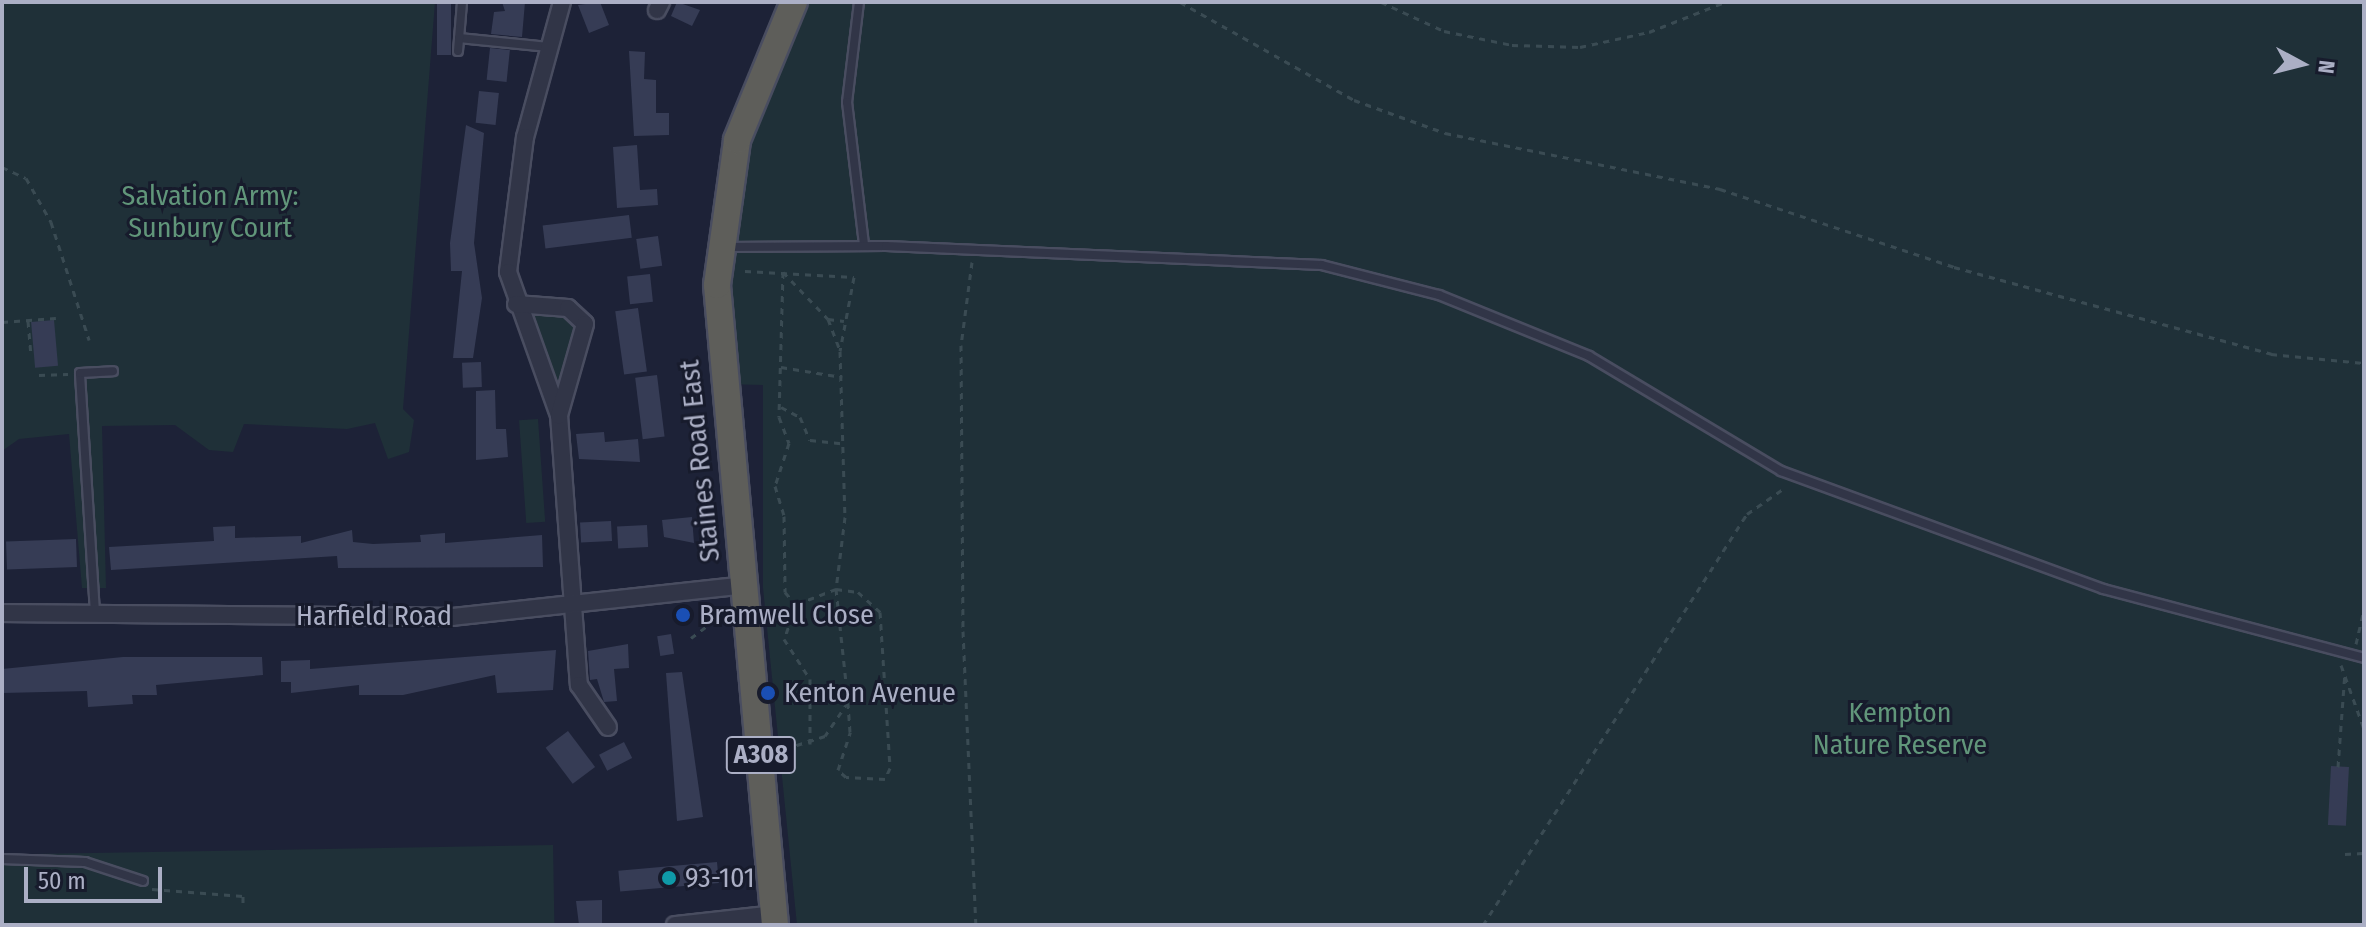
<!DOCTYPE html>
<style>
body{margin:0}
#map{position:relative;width:2366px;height:927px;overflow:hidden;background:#1d2237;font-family:"Fira Sans Condensed",sans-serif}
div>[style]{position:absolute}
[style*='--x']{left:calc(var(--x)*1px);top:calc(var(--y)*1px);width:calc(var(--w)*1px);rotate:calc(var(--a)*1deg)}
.green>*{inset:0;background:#1f3038;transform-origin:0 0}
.building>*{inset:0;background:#363c55;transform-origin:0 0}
.path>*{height:3px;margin-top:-1.5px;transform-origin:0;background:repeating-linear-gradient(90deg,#3a4b53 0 6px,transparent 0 12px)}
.roads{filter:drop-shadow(2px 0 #494d60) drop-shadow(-2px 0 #494d60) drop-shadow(0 2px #494d60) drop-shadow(0 -2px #494d60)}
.service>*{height:8px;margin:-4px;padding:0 4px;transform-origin:4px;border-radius:4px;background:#313547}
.minor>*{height:16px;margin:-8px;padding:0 8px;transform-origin:8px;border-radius:8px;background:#313547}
.trunk>*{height:26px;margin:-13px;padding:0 13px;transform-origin:13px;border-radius:13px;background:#5e5e5a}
.dots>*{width:22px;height:22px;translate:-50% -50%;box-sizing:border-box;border:4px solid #171b2c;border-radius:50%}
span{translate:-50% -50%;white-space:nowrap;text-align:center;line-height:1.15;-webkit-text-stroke:6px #171b2c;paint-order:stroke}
.shield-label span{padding:2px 6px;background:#171b2c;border:2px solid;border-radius:6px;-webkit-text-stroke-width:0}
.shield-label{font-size:26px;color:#abafc5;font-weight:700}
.park-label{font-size:28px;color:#61967a}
.street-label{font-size:28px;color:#abafc5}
.poi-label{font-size:28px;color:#abafc5}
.left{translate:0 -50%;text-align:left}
.frame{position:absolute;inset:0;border:4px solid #abafc5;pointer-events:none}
.north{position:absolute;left:2262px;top:24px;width:80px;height:80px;-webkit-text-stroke:6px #171b2c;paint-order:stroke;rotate:97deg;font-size:22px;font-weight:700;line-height:32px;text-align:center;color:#abafc5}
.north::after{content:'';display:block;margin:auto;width:28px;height:36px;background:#abafc5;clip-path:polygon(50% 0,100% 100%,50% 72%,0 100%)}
.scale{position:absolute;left:24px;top:867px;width:138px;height:36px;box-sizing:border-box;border:4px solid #abafc5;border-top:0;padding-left:10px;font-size:24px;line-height:28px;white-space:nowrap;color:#abafc5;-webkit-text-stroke:6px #171b2c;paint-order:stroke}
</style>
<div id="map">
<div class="green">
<i style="clip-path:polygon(2px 2px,435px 2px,403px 409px,414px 420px,409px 452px,388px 459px,375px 423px,347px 429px,244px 424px,233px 452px,209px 450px,175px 425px,102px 426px,106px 588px,82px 588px,69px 434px,19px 439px,2px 451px)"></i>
<i style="clip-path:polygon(794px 2px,2364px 2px,2364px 925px,797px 925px,763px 588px,763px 385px,724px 384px,726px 193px)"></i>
<i style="clip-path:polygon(516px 304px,568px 308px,585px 324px,559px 415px)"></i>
<i style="left:538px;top:419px;width:103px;height:19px;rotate:86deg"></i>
<i style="left:553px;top:845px;width:80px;height:551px;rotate:89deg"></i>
</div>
<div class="building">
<i style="left:437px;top:2px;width:14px;height:53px"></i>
<i style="clip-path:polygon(502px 2px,525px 2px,522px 37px,491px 34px,494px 12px,505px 11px)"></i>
<i style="clip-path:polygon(600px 2px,609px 25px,589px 33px,578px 5px)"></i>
<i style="clip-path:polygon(677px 2px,700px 10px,692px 26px,671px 16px)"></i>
<i style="left:490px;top:48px;width:20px;height:32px;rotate:6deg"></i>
<i style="clip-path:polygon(629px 51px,645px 52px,644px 79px,656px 80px,656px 113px,669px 113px,669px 135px,634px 136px)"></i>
<i style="left:479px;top:91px;width:20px;height:32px;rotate:6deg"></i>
<i style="clip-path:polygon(466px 125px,484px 133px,474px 243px,482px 298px,473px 358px,453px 358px,462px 271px,451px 271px,450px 243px)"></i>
<i style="clip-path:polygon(637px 145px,640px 190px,657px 189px,658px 205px,617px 208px,613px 147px)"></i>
<i style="left:629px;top:215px;width:23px;height:87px;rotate:83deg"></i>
<i style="left:658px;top:236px;width:30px;height:22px;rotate:82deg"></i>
<i style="left:650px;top:274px;width:28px;height:23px;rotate:84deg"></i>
<i style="left:638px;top:308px;width:64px;height:23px;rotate:82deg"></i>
<i style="left:54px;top:320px;width:46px;height:23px;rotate:85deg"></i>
<i style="left:481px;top:362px;width:25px;height:19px;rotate:88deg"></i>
<i style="left:657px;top:375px;width:62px;height:22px;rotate:83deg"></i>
<i style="clip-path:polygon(495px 390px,496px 429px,506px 429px,508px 457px,476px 460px,476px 391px)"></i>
<i style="clip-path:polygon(604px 432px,605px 442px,638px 439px,640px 462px,579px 459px,576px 434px)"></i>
<i style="clip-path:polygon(692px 517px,694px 543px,664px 537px,662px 520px)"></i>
<i style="left:611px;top:521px;width:20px;height:31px;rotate:87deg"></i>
<i style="left:647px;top:525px;width:22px;height:30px;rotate:87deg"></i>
<i style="clip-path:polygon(235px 526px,235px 538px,301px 536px,301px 543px,352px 530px,353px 542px,373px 544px,421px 542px,420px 535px,445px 533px,445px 543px,542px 535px,543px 567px,338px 568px,337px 556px,111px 570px,109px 547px,214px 541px,213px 527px)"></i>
<i style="left:76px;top:539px;width:28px;height:70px;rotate:88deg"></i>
<i style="left:671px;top:634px;width:20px;height:14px;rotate:81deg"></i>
<i style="clip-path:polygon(628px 644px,629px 668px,614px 669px,617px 701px,604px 702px,597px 679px,590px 680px,588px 651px)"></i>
<i style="clip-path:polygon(556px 650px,553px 690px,497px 693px,495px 675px,403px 695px,359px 695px,359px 685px,291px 693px,291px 682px,281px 682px,281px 661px,310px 660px,310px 669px)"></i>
<i style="clip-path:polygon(123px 657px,262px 657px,263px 675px,156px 685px,157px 695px,132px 695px,133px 704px,88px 707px,87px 691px,2px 693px,2px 669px)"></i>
<i style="clip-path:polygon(682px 672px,703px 817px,677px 821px,666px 673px)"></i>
<i style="left:568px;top:731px;width:45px;height:28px;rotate:53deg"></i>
<i style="left:624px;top:742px;width:18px;height:28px;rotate:63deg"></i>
<i style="left:2331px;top:766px;width:18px;height:59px;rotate:3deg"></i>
<i style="left:717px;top:862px;width:21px;height:99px;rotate:85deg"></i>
<i style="clip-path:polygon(602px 900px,602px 925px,579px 925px,576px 901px)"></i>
</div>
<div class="path">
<i style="--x:1180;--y:2;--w:200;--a:29.4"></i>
<i style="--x:1354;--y:100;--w:97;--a:19.9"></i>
<i style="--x:1445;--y:133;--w:281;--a:11.5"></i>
<i style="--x:1720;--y:189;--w:247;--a:18.4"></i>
<i style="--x:1954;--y:267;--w:329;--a:15.3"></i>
<i style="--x:2271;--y:354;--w:93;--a:5.5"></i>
<i style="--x:1381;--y:2;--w:69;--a:24.7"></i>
<i style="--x:1444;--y:31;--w:69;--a:11.6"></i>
<i style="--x:1512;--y:45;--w:68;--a:1.7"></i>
<i style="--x:1580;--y:47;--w:71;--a:-12.3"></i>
<i style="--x:1649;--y:32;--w:82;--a:-21.5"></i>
<i style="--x:2;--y:167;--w:26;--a:25"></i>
<i style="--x:26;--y:178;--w:51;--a:60.4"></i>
<i style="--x:51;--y:222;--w:124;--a:72.1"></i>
<i style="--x:972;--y:262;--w:84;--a:97.5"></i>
<i style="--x:961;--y:345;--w:286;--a:89.6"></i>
<i style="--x:963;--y:631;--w:294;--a:87.5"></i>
<i style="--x:745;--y:271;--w:109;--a:3.2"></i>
<i style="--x:854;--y:277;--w:75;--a:100.7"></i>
<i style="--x:840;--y:351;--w:166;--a:88.3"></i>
<i style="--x:845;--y:517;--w:73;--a:97.1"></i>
<i style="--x:836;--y:589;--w:114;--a:83.9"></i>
<i style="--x:848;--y:702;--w:41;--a:124.1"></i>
<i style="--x:825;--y:736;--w:46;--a:162.3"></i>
<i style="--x:783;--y:272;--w:145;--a:91.6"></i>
<i style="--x:779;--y:417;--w:28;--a:69"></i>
<i style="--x:789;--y:443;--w:45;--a:108"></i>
<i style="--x:775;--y:486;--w:31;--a:73"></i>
<i style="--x:784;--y:516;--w:76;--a:89.2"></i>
<i style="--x:785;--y:592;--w:17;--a:50"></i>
<i style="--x:796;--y:605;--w:36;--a:109"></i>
<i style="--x:784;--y:639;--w:48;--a:57"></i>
<i style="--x:810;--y:679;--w:65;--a:90"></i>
<i style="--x:783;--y:272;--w:65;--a:46.2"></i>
<i style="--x:828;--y:319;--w:31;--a:69"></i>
<i style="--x:828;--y:319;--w:16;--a:7"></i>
<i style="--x:28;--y:321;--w:32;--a:85"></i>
<i style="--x:2;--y:322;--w:54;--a:-4.2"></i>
<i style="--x:781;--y:367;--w:62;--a:9.3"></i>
<i style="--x:39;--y:375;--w:29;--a:-2"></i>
<i style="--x:781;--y:407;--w:21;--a:28"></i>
<i style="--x:800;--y:417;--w:25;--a:67"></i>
<i style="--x:810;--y:440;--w:36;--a:6"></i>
<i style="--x:797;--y:604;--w:42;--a:-21"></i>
<i style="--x:836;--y:589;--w:22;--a:8"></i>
<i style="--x:858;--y:592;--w:30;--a:42"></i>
<i style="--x:880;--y:612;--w:156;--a:86.3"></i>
<i style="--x:890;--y:768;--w:12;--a:114"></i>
<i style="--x:885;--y:779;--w:39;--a:-177"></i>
<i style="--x:846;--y:777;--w:11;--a:-139"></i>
<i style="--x:838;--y:770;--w:40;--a:-72"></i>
<i style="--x:850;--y:732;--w:30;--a:-94"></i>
<i style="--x:691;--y:638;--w:21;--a:-37"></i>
<i style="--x:708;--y:625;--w:21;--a:-90"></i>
<i style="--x:2356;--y:644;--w:36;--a:-77"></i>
<i style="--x:2341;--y:665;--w:68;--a:70.2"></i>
<i style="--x:2338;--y:767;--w:95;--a:-85.8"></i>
<i style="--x:2345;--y:854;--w:19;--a:-3"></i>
<i style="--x:152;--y:889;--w:91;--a:4.4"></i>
<i style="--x:243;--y:896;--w:9;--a:90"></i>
<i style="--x:1483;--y:925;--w:488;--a:-57.3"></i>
<i style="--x:1747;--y:514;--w:47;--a:-34.7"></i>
</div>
<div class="roads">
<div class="service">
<i style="--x:859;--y:2;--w:101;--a:96.8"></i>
<i style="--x:847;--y:102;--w:144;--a:83.2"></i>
<i style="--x:459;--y:38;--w:90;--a:5.7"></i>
<i style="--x:458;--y:51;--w:49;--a:-85.3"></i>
<i style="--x:725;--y:247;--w:161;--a:-0.4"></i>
<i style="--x:886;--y:246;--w:436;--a:2.5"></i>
<i style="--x:1322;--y:265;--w:121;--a:14.4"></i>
<i style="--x:1439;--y:295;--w:162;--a:22.1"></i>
<i style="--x:1589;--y:356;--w:224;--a:30.9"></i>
<i style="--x:1781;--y:471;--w:343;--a:20.1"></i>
<i style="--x:2103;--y:589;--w:270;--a:14.8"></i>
<i style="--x:95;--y:613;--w:240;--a:-93.6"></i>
<i style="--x:80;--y:373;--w:33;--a:-3"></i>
<i style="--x:2;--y:859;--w:83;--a:2.1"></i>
<i style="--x:85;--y:862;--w:61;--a:18.1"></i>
</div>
<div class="minor">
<i style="--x:562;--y:2;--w:140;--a:105.3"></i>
<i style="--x:525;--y:137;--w:136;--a:97.2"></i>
<i style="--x:508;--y:272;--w:152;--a:70.4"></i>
<i style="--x:559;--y:415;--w:271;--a:85.8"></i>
<i style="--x:579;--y:685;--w:51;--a:55.4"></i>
<i style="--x:657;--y:10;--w:9;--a:-63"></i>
<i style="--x:516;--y:304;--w:52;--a:4.4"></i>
<i style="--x:568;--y:308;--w:23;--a:43"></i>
<i style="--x:585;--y:324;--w:95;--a:105.9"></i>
<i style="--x:2;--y:613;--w:450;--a:0.5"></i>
<i style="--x:452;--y:617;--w:295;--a:-6.2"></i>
<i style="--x:675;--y:925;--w:100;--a:-6.3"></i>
</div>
<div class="trunk">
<i style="--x:775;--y:925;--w:643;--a:-95.18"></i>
<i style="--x:717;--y:285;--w:146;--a:-82.1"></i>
<i style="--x:737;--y:140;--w:149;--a:-67.6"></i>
</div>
</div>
<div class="dots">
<i style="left:683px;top:615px;background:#1a4fb4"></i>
<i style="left:768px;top:693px;background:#1a4fb4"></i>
<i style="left:669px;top:878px;background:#0f9aa8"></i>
</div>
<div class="shield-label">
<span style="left:761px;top:755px">A308</span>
</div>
<div class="park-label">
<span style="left:210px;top:212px">Salvation Army:<br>Sunbury Court</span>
<span style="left:1900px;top:729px">Kempton<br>Nature Reserve</span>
</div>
<div class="street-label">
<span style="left:700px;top:461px;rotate:-96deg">Staines Road East</span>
<span style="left:374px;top:616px">Harfield Road</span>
</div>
<div class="poi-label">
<span class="left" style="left:699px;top:615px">Bramwell Close</span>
<span class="left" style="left:784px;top:693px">Kenton Avenue</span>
<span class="left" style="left:685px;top:878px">93-101</span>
</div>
<div class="frame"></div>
<div class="north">N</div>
<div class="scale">50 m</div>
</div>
